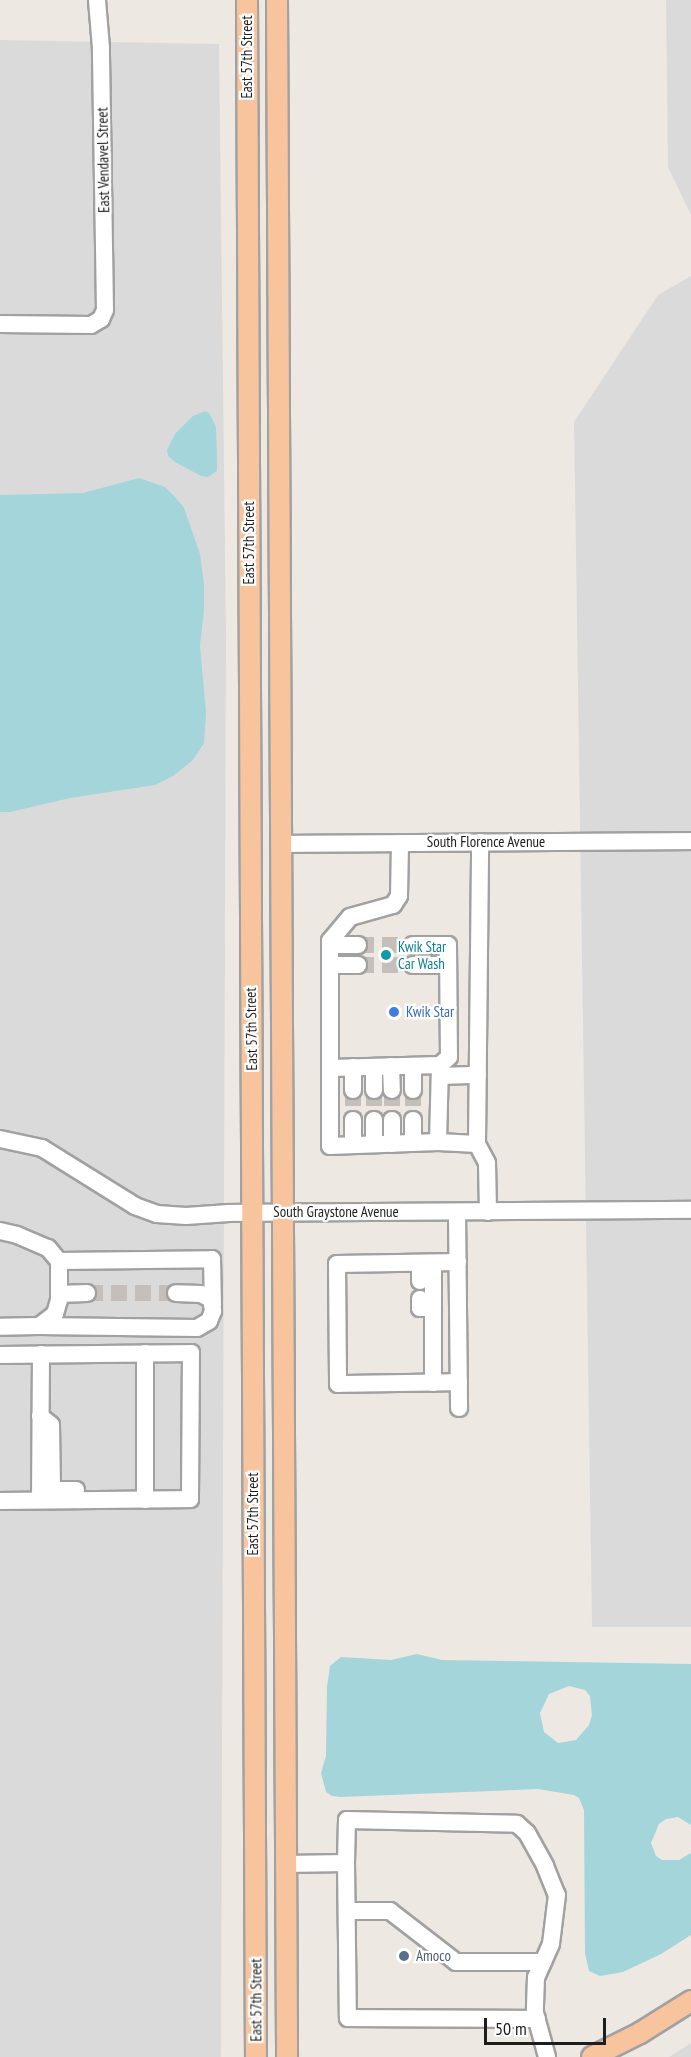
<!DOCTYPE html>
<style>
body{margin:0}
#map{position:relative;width:691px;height:2057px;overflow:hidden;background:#eee8e3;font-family:"PT Sans Narrow",sans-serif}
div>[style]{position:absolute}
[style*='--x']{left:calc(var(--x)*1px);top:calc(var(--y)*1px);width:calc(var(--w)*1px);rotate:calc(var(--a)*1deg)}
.residential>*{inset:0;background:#dbdada}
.water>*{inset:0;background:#a4d5da}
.minor-tunnel>*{height:16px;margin-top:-8px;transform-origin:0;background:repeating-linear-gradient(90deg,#c4bfbb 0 16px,transparent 0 24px)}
.roads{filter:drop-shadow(2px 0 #a1a1a1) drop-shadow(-2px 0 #a1a1a1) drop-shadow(0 2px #a1a1a1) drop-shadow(0 -2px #a1a1a1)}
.minor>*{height:16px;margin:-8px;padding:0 8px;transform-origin:8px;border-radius:8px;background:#fff}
.major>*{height:20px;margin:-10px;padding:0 10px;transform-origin:10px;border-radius:10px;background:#f8c49d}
.dots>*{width:16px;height:16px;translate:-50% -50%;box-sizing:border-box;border:3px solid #fff;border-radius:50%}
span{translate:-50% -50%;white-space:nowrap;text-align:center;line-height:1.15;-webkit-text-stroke:4.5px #fff;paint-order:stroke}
.street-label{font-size:15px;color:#1d1d1d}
.culture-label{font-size:15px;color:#0d838f}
.left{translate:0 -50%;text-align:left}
.shop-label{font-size:15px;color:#366cbe}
.service-label{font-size:15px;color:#4e5e75}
.scale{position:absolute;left:484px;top:2018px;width:122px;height:27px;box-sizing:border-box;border:3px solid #1d1d1d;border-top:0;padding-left:8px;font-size:18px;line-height:21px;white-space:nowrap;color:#1d1d1d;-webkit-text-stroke:4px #fff;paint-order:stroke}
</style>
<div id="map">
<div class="residential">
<i style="clip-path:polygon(666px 0,691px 0,691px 215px,668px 167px)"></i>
<i style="clip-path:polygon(0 40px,219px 44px,226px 635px,221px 2057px,0 2057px)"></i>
<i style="clip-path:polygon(691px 276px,691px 1627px,592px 1627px,574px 422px,658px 295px)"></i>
<i style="clip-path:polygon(691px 2043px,691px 2057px,669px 2057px)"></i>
</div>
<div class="water">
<i style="clip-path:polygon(206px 411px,210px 414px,216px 427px,217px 463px,217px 471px,208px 477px,201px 476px,175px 462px,168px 456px,167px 450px,175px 434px,193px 416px)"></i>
<i style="clip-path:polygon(139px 478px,165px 487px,176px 498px,184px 508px,200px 554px,204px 584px,204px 610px,200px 645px,206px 713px,204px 743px,193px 760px,173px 776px,155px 785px,70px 798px,10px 812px,0 812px,0 495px,83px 493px)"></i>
<i style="clip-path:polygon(evenodd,417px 1654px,442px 1660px,691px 1664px,691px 1825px,678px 1817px,666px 1819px,659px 1824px,651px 1843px,656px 1856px,662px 1860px,679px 1860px,691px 1853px,691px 1935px,661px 1954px,623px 1972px,600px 1976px,589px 1971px,585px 1953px,584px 1810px,579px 1798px,574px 1795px,538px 1789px,341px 1797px,332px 1796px,326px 1792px,321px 1773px,326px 1756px,327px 1687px,330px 1666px,341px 1657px,391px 1660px,417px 1654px,569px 1686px,585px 1690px,590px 1696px,592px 1715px,589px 1725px,576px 1740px,558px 1743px,544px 1732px,540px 1713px,549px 1694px,569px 1686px)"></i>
</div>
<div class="minor-tunnel">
<i style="--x:358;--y:945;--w:55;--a:0"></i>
<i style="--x:358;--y:965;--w:55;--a:0"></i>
<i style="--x:353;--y:1090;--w:30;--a:90"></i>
<i style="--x:374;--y:1090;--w:30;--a:90"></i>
<i style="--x:392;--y:1090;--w:30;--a:90"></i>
<i style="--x:413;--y:1090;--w:30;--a:90"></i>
<i style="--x:87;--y:1293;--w:89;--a:0"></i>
</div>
<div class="roads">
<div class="minor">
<i style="--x:0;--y:324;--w:91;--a:0.6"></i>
<i style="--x:91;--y:325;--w:12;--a:-31"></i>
<i style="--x:101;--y:319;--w:10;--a:-66"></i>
<i style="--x:105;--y:310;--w:262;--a:-90.9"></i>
<i style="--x:101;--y:48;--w:48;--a:-94.8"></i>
<i style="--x:281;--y:844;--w:410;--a:-0.4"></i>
<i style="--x:330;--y:945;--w:28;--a:0"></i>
<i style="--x:413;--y:945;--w:35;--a:0"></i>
<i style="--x:448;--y:945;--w:112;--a:89.5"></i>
<i style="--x:449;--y:1057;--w:12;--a:138"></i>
<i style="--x:330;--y:965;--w:28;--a:0"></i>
<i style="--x:413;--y:965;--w:35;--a:0"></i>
<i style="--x:391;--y:1066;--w:24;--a:88"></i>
<i style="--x:413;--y:1066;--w:24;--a:90"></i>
<i style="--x:353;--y:1067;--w:23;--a:90"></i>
<i style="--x:374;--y:1067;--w:23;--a:90"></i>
<i style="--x:330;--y:1068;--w:110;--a:-1.6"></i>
<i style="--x:440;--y:1065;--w:77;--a:91.5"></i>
<i style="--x:438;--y:1142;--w:108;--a:177.9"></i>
<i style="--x:330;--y:1146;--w:205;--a:-90"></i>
<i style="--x:330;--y:941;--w:31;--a:-50"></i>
<i style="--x:350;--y:917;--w:45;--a:-15.6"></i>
<i style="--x:393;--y:905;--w:11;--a:-56"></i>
<i style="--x:399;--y:896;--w:53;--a:-88.9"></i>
<i style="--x:440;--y:1076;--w:38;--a:-2"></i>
<i style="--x:353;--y:1120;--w:25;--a:90"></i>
<i style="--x:374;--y:1120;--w:24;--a:90"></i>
<i style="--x:392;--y:1120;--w:24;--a:90"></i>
<i style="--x:413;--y:1120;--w:23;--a:90"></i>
<i style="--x:0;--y:1139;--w:43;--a:12.1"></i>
<i style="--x:42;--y:1148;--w:110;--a:31.9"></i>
<i style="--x:135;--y:1206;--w:23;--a:20"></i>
<i style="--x:157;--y:1214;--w:29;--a:4"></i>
<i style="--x:186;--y:1216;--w:43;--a:-4"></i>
<i style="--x:229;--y:1213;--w:462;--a:-0.4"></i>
<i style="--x:438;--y:1142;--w:39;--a:3"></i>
<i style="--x:477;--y:1144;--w:21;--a:62"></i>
<i style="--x:487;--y:1163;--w:49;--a:88.8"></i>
<i style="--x:477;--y:1144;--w:302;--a:-89.4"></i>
<i style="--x:457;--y:1212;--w:196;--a:89.4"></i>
<i style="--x:0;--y:1231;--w:17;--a:13"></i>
<i style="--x:17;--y:1235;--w:34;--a:23"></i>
<i style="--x:48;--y:1248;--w:17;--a:50"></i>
<i style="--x:59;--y:1261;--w:39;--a:90"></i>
<i style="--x:59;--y:1300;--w:15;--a:106"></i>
<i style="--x:55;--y:1314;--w:20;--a:143"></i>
<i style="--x:39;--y:1326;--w:39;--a:179"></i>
<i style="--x:59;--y:1261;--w:153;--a:-0.7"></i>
<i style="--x:212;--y:1259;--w:46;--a:88.8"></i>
<i style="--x:458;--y:1262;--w:121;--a:179.1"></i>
<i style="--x:337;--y:1264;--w:120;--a:89.5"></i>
<i style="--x:338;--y:1384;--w:121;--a:-0.9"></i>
<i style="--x:420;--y:1263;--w:18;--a:90"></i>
<i style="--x:433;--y:1263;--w:120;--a:90"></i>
<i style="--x:59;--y:1294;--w:28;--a:-2"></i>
<i style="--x:420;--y:1299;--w:9;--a:90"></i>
<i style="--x:420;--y:1308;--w:13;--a:0"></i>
<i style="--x:39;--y:1326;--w:158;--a:0.7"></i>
<i style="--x:197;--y:1328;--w:14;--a:-30"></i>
<i style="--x:209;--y:1321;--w:11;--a:-68"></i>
<i style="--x:213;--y:1311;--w:12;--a:-99"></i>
<i style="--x:211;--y:1299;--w:11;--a:-153"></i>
<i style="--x:201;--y:1294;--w:25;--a:-178"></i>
<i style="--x:145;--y:1353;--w:147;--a:90"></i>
<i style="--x:0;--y:1355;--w:191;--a:-0.6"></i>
<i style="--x:191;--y:1353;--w:146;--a:90.4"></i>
<i style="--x:190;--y:1499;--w:190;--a:179.4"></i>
<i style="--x:40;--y:1416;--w:14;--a:39"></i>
<i style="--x:51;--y:1425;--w:61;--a:89.1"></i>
<i style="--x:52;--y:1486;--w:6;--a:45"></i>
<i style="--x:56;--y:1490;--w:20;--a:0"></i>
<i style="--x:40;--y:1500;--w:146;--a:-89.6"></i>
<i style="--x:346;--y:1863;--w:43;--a:-88.7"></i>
<i style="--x:347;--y:1820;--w:170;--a:1.3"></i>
<i style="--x:517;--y:1824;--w:13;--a:42"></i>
<i style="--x:527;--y:1833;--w:38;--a:61"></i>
<i style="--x:545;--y:1866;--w:31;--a:68"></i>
<i style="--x:557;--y:1895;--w:49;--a:97"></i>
<i style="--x:551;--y:1944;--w:36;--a:114"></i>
<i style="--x:536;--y:1977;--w:36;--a:92"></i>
<i style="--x:535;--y:2013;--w:46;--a:74.7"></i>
<i style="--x:286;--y:1864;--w:60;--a:-1"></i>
<i style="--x:346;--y:1863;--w:155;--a:89.3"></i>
<i style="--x:348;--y:2018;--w:189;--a:0.3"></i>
<i style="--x:347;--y:1911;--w:43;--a:0"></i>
<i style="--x:390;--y:1911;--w:83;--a:37.7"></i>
<i style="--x:456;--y:1962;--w:87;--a:0"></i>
</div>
<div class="major">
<i style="--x:247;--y:0;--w:2057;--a:89.75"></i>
<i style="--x:277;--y:0;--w:2057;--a:89.72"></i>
<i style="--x:592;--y:2057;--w:54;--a:-26.6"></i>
<i style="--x:640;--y:2033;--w:60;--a:-32.1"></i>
</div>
</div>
<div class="dots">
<i style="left:386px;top:955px;background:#0f9aa8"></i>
<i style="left:394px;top:1012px;background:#3f7fe0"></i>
<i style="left:404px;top:1956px;background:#5c6f8a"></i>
</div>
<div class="street-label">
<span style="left:247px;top:57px;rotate:-90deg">East 57th Street</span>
<span style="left:103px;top:160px;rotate:-91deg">East Vendavel Street</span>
<span style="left:249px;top:543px;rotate:-90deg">East 57th Street</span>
<span style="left:486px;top:842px">South Florence Avenue</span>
<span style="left:251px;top:1029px;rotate:-91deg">East 57th Street</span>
<span style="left:336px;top:1212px">South Graystone Avenue</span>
<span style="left:253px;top:1514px;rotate:-90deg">East 57th Street</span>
<span style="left:256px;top:2000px;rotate:-90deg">East 57th Street</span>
</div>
<div class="culture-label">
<span class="left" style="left:398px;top:955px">Kwik Star<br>Car Wash</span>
</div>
<div class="shop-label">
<span class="left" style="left:406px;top:1012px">Kwik Star</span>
</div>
<div class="service-label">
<span class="left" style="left:416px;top:1956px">Amoco</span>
</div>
<div class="scale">50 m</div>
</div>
